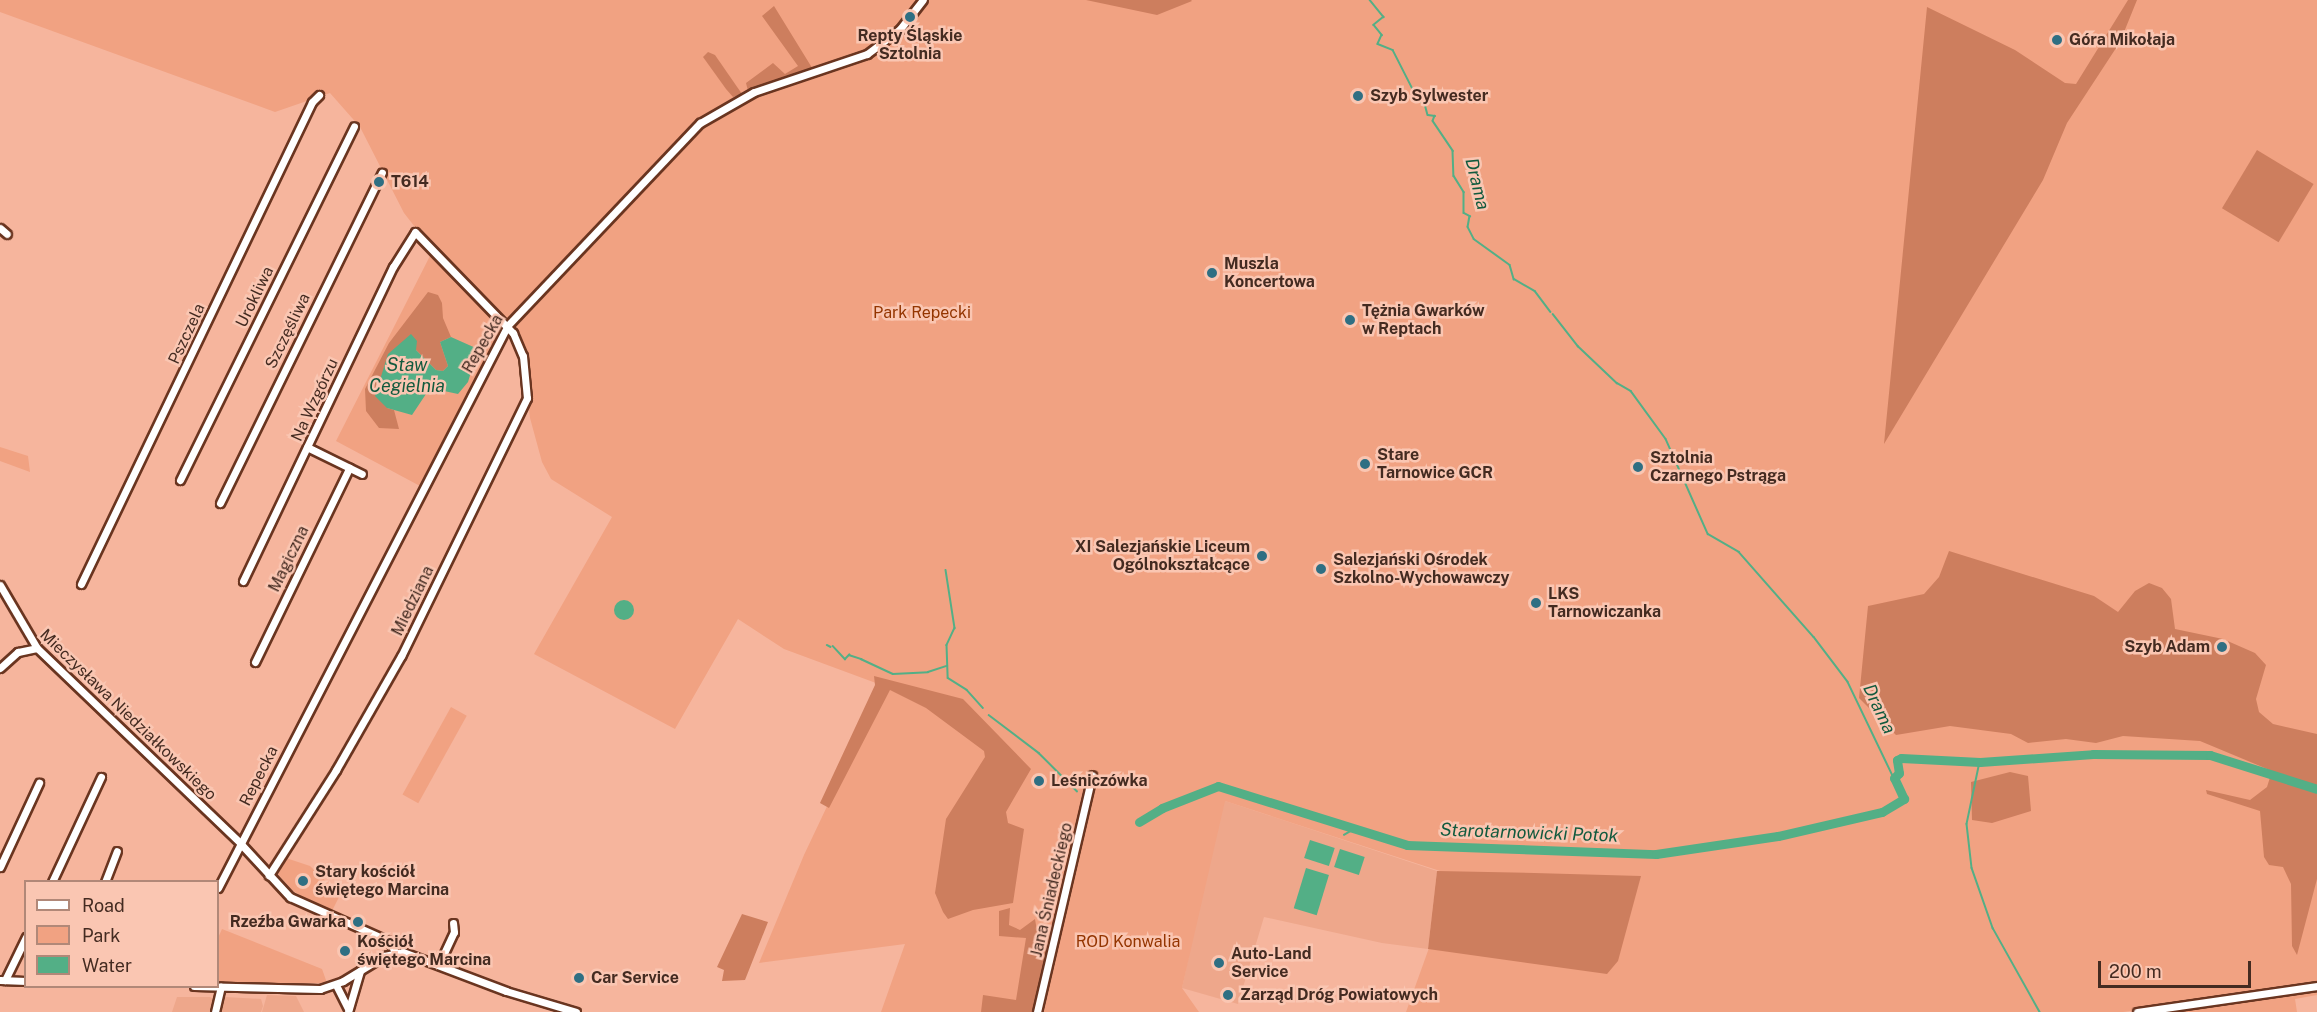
<!DOCTYPE html>
<meta charset="utf-8">
<style>
body{margin:0}
#map{position:relative;width:2317px;height:1012px;overflow:hidden;background:#f6b59d;font-family:"Public Sans",sans-serif}
div>[style]{position:absolute}
[style*='--x']{left:calc(var(--x)*1px);top:calc(var(--y)*1px);width:calc(var(--w)*1px);rotate:calc(var(--a)*1deg)}
.built>*{inset:0;background:#eea78b}
.green>*{inset:0;background:#f1a282;transform-origin:0 0}
.forest>*{inset:0;background:#cd7e5e;transform-origin:0 0}
.water>*{inset:0;background:#53af86;transform-origin:0 0}
.round{border-radius:50%}
.stream>*{height:1.5px;margin:-0.75px;padding:0 0.75px;transform-origin:0.75px;border-radius:0.75px;background:#53af86}
.river>*{height:9px;margin:-4.5px;padding:0 4.5px;transform-origin:4.5px;border-radius:4.5px;background:#53af86}
.roads{filter:drop-shadow(2px 0 #6a3520) drop-shadow(-2px 0 #6a3520) drop-shadow(0 2px #6a3520) drop-shadow(0 -2px #6a3520)}
.minor>*{height:7px;margin:-3.5px;padding:0 3.5px;transform-origin:3.5px;border-radius:3.5px;background:#fff}
.dots>*{width:16px;height:16px;translate:-50% -50%;box-sizing:border-box;border:3px solid #fac6b2;border-radius:50%}
span{translate:-50% -50%;white-space:nowrap;text-align:center;line-height:1.15;-webkit-text-stroke:5px #fac6b2;paint-order:stroke}
.poi-label{font-size:16px;color:#442b21;font-weight:700}
.left{translate:0 -50%;text-align:left}
.right{translate:-100% -50%;text-align:right}
.street-label{font-size:16px;color:#442b21}
.park-label{font-size:16px;color:#943500}
.water-label{font-size:18px;color:#125a3e;font-style:italic}
.legend{position:absolute;left:24px;top:880px;width:195px;height:108px;box-sizing:border-box;background:#fac6b2;border:2px solid #b18878;margin:0;padding:8px 10px;list-style:none;font-size:18px;color:#442b21}
.legend li{display:flex;align-items:center;gap:12px;height:30px}
.legend b{width:30px;border:2px solid #b18878}
.scale{position:absolute;left:2098px;top:961px;width:153px;height:27px;box-sizing:border-box;border:3px solid #442b21;border-top:0;padding-left:8px;font-size:18px;line-height:21px;white-space:nowrap;color:#442b21;-webkit-text-stroke:4px #fac6b2;paint-order:stroke}
</style>
<div id="map">
<div class="built">
<i style="clip-path:polygon(1222px 800px,1437px 871px,1428px 949px,1382px 943px,1264px 917px,1238px 1004px,1182px 988px)"></i>
<i style="clip-path:polygon(267px 995px,296px 996px,304px 1012px,262px 1012px)"></i>
<i style="clip-path:polygon(177px 997px,210px 997px,216px 1000px,212px 1012px,172px 1012px)"></i>
<i style="clip-path:polygon(225px 997px,261px 999px,263px 1006px,261px 1012px,220px 1012px)"></i>
</div>
<div class="green">
<i style="clip-path:polygon(0 0,2317px 0,2317px 983px,2123px 1012px,1406px 1012px,1429px 948px,1440px 871px,1225px 801px,1182px 988px,1199px 1012px,881px 1012px,905px 944px,759px 963px,804px 855px,884px 686px,784px 649px,738px 619px,675px 729px,534px 654px,612px 517px,551px 479px,542px 462px,530px 418px,522px 345px,507px 319px,420px 486px,336px 441px,433px 250px,404px 213px,360px 127px,330px 93px,275px 112px,0 12px)"></i>
<i style="clip-path:polygon(0 447px,28px 456px,30px 472px,0 461px)"></i>
<i style="left:451px;top:707px;width:18px;height:100px;rotate:29deg"></i>
<i style="clip-path:polygon(283px 857px,310px 866px,340px 895px,331px 913px,293px 891px,275px 871px)"></i>
<i style="clip-path:polygon(222px 929px,322px 969px,327px 983px,218px 983px,218px 938px)"></i>
<i style="clip-path:polygon(2317px 989px,2317px 995px,2295px 999px,2297px 1012px,2157px 1012px)"></i>
</div>
<div class="forest">
<i style="clip-path:polygon(1086px 0,1191px 0,1192px 1px,1157px 15px)"></i>
<i style="clip-path:polygon(2128px 0,2137px 0,2120px 42px,2067px 123px,2043px 180px,1884px 444px,1927px 7px,2015px 50px,2065px 83px,2076px 84px)"></i>
<i style="clip-path:polygon(774px 6px,814px 71px,748px 91px,746px 83px,773px 63px,785px 74px,798px 66px,762px 16px)"></i>
<i style="clip-path:polygon(708px 52px,715px 55px,742px 94px,733px 97px,726px 89px,703px 57px)"></i>
<i style="left:2257px;top:150px;width:66px;height:68px;rotate:31deg"></i>
<i style="clip-path:polygon(428px 292px,438px 295px,442px 303px,443px 318px,451px 337px,440px 342px,448px 366px,443px 371px,436px 370px,416px 350px,387px 408px,394px 410px,399px 429px,379px 428px,366px 411px,365px 389px,389px 343px)"></i>
<i style="clip-path:polygon(1949px 551px,2094px 596px,2118px 612px,2135px 591px,2149px 583px,2162px 588px,2171px 599px,2175px 629px,2223px 639px,2255px 653px,2266px 665px,2256px 699px,2259px 712px,2273px 724px,2317px 734px,2317px 879px,2297px 955px,2292px 946px,2291px 884px,2283px 867px,2269px 865px,2264px 857px,2260px 811px,2207px 794px,2206px 790px,2250px 800px,2267px 787px,2272px 771px,2200px 741px,2123px 736px,2096px 743px,2066px 739px,2028px 743px,2011px 734px,1950px 726px,1896px 735px,1859px 698px,1868px 606px,1924px 594px,1939px 577px)"></i>
<i style="clip-path:polygon(874px 676px,963px 699px,1031px 769px,1006px 812px,1008px 823px,1024px 829px,1013px 903px,973px 910px,948px 919px,943px 912px,935px 893px,946px 819px,985px 757px,984px 751px,926px 708px,890px 690px,829px 808px,820px 803px,875px 685px)"></i>
<i style="clip-path:polygon(2010px 772px,2028px 776px,2031px 811px,1992px 823px,1972px 820px,1971px 782px)"></i>
<i style="clip-path:polygon(1437px 871px,1534px 873px,1641px 876px,1618px 961px,1607px 974px,1428px 949px)"></i>
<i style="clip-path:polygon(1010px 908px,1009px 925px,1020px 930px,1035px 919px,1037px 931px,1051px 935px,1032px 1012px,981px 1012px,983px 995px,1016px 1000px,1026px 938px,999px 936px,999px 911px)"></i>
<i style="clip-path:polygon(742px 914px,768px 922px,745px 980px,722px 981px,724px 970px,717px 967px)"></i>
</div>
<div class="water">
<i style="clip-path:polygon(411px 334px,417px 341px,416px 350px,436px 370px,443px 371px,448px 366px,440px 342px,451px 337px,478px 349px,468px 382px,458px 394px,430px 388px,412px 415px,387px 408px,375px 396px,388px 354px)"></i>
<i class="round" style="left:614px;top:600px;width:20px;height:20px"></i>
<i style="left:1310px;top:840px;width:26px;height:19px;rotate:18deg"></i>
<i style="left:1340px;top:849px;width:26px;height:19px;rotate:18deg"></i>
<i style="left:1306px;top:868px;width:24px;height:42px;rotate:17deg"></i>
</div>
<div class="stream">
<i style="--x:1370;--y:0;--w:22;--a:51"></i>
<i style="--x:1384;--y:17;--w:13;--a:141"></i>
<i style="--x:1374;--y:25;--w:13;--a:51"></i>
<i style="--x:1382;--y:35;--w:10;--a:114"></i>
<i style="--x:1378;--y:44;--w:16;--a:22"></i>
<i style="--x:1393;--y:50;--w:57;--a:63"></i>
<i style="--x:1419;--y:101;--w:7;--a:27"></i>
<i style="--x:1425;--y:104;--w:11;--a:75"></i>
<i style="--x:1428;--y:115;--w:7;--a:8"></i>
<i style="--x:1435;--y:116;--w:5;--a:112"></i>
<i style="--x:1433;--y:121;--w:36;--a:56"></i>
<i style="--x:1453;--y:151;--w:25;--a:88"></i>
<i style="--x:1454;--y:176;--w:19;--a:58"></i>
<i style="--x:1464;--y:192;--w:21;--a:90"></i>
<i style="--x:1464;--y:213;--w:7;--a:27"></i>
<i style="--x:1470;--y:216;--w:11;--a:100"></i>
<i style="--x:1468;--y:227;--w:13;--a:63"></i>
<i style="--x:1474;--y:239;--w:44;--a:35.8"></i>
<i style="--x:1510;--y:265;--w:15;--a:74"></i>
<i style="--x:1514;--y:279;--w:24;--a:30"></i>
<i style="--x:1535;--y:291;--w:26;--a:53"></i>
<i style="--x:1553;--y:314;--w:41;--a:52"></i>
<i style="--x:1578;--y:346;--w:54;--a:43.5"></i>
<i style="--x:1617;--y:383;--w:16;--a:30"></i>
<i style="--x:1631;--y:391;--w:59;--a:53.9"></i>
<i style="--x:1666;--y:439;--w:104;--a:66.1"></i>
<i style="--x:1708;--y:534;--w:36;--a:30"></i>
<i style="--x:1739;--y:552;--w:113;--a:48.6"></i>
<i style="--x:1814;--y:637;--w:56;--a:52.9"></i>
<i style="--x:1848;--y:682;--w:106;--a:64.4"></i>
<i style="--x:946;--y:570;--w:59;--a:81.2"></i>
<i style="--x:955;--y:628;--w:19;--a:115"></i>
<i style="--x:947;--y:645;--w:33;--a:88"></i>
<i style="--x:948;--y:678;--w:22;--a:32"></i>
<i style="--x:967;--y:690;--w:24;--a:48"></i>
<i style="--x:827;--y:645;--w:4;--a:27"></i>
<i style="--x:833;--y:646;--w:18;--a:47"></i>
<i style="--x:845;--y:659;--w:6;--a:-45"></i>
<i style="--x:849;--y:655;--w:13;--a:18"></i>
<i style="--x:861;--y:659;--w:35;--a:25"></i>
<i style="--x:893;--y:674;--w:35;--a:-3"></i>
<i style="--x:928;--y:672;--w:20;--a:-18"></i>
<i style="--x:989;--y:715;--w:63;--a:37.2"></i>
<i style="--x:1039;--y:753;--w:54;--a:45"></i>
<i style="--x:1980;--y:762;--w:63;--a:101.8"></i>
<i style="--x:1967;--y:824;--w:44;--a:83.5"></i>
<i style="--x:1972;--y:868;--w:64;--a:70.7"></i>
<i style="--x:1993;--y:928;--w:96;--a:60.8"></i>
<i style="--x:1344;--y:835;--w:12;--a:-31"></i>
</div>
<div class="river">
<i style="--x:1139;--y:822;--w:27;--a:-31"></i>
<i style="--x:1162;--y:808;--w:60;--a:-21.4"></i>
<i style="--x:1218;--y:786;--w:198;--a:17.3"></i>
<i style="--x:1407;--y:845;--w:249;--a:2.1"></i>
<i style="--x:1656;--y:854;--w:123;--a:-8.4"></i>
<i style="--x:1778;--y:836;--w:107;--a:-13"></i>
<i style="--x:1882;--y:812;--w:26;--a:-31"></i>
<i style="--x:1904;--y:799;--w:23;--a:-115"></i>
<i style="--x:1894;--y:778;--w:7;--a:-45"></i>
<i style="--x:1899;--y:773;--w:13;--a:-99"></i>
<i style="--x:1897;--y:760;--w:4;--a:-27"></i>
<i style="--x:1901;--y:758;--w:79;--a:2.9"></i>
<i style="--x:1980;--y:762;--w:113;--a:-4"></i>
<i style="--x:2093;--y:754;--w:117;--a:0.5"></i>
<i style="--x:2210;--y:755;--w:112;--a:17.6"></i>
</div>
<div class="roads">
<div class="minor">
<i style="--x:0;--y:228;--w:9;--a:41"></i>
<i style="--x:307;--y:447;--w:61;--a:26.1"></i>
<i style="--x:180;--y:480;--w:394;--a:-63.8"></i>
<i style="--x:220;--y:503;--w:368;--a:-63.9"></i>
<i style="--x:243;--y:581;--w:348;--a:-64.5"></i>
<i style="--x:393;--y:267;--w:41;--a:-57.8"></i>
<i style="--x:415;--y:232;--w:141;--a:45.9"></i>
<i style="--x:513;--y:333;--w:25;--a:67"></i>
<i style="--x:523;--y:356;--w:42;--a:84.6"></i>
<i style="--x:527;--y:398;--w:287;--a:116"></i>
<i style="--x:401;--y:656;--w:131;--a:119.7"></i>
<i style="--x:336;--y:770;--w:125;--a:122.5"></i>
<i style="--x:81;--y:584;--w:534;--a:-64.39"></i>
<i style="--x:312;--y:102;--w:10;--a:-45"></i>
<i style="--x:0;--y:585;--w:73;--a:59.6"></i>
<i style="--x:37;--y:648;--w:281;--a:43.8"></i>
<i style="--x:240;--y:843;--w:74;--a:47.2"></i>
<i style="--x:290;--y:897;--w:108;--a:24"></i>
<i style="--x:389;--y:941;--w:13;--a:61"></i>
<i style="--x:255;--y:662;--w:216;--a:-64.1"></i>
<i style="--x:0;--y:668;--w:24;--a:-42"></i>
<i style="--x:18;--y:652;--w:19;--a:-12"></i>
<i style="--x:0;--y:867;--w:93;--a:-65.1"></i>
<i style="--x:52;--y:882;--w:116;--a:-65"></i>
<i style="--x:105;--y:882;--w:33;--a:-69"></i>
<i style="--x:218;--y:888;--w:633;--a:-62.75"></i>
<i style="--x:508;--y:325;--w:279;--a:-46.5"></i>
<i style="--x:700;--y:123;--w:62;--a:-29.9"></i>
<i style="--x:754;--y:92;--w:119;--a:-18.6"></i>
<i style="--x:867;--y:54;--w:41;--a:-37.1"></i>
<i style="--x:900;--y:29;--w:37;--a:-52"></i>
<i style="--x:439;--y:964;--w:35;--a:-65"></i>
<i style="--x:454;--y:932;--w:9;--a:-96"></i>
<i style="--x:0;--y:980;--w:26;--a:2"></i>
<i style="--x:5;--y:980;--w:48;--a:-64"></i>
<i style="--x:336;--y:985;--w:27;--a:63"></i>
<i style="--x:194;--y:986;--w:126;--a:1.4"></i>
<i style="--x:320;--y:989;--w:24;--a:-19"></i>
<i style="--x:343;--y:981;--w:48;--a:-31.4"></i>
<i style="--x:384;--y:956;--w:19;--a:-12"></i>
<i style="--x:403;--y:952;--w:110;--a:20.7"></i>
<i style="--x:506;--y:991;--w:73;--a:16.7"></i>
<i style="--x:215;--y:1012;--w:26;--a:-77"></i>
<i style="--x:348;--y:1012;--w:43;--a:-73.7"></i>
<i style="--x:1037;--y:1012;--w:243;--a:-76.9"></i>
<i style="--x:2137;--y:1012;--w:182;--a:-8.2"></i>
</div>
</div>
<div class="dots">
<i style="left:910px;top:17px;background:#2f6f83"></i>
<i style="left:2057px;top:40px;background:#2f6f83"></i>
<i style="left:1358px;top:96px;background:#2f6f83"></i>
<i style="left:379px;top:182px;background:#2f6f83"></i>
<i style="left:1212px;top:273px;background:#2f6f83"></i>
<i style="left:1350px;top:320px;background:#2f6f83"></i>
<i style="left:1365px;top:464px;background:#2f6f83"></i>
<i style="left:1638px;top:467px;background:#2f6f83"></i>
<i style="left:1262px;top:556px;background:#2f6f83"></i>
<i style="left:1321px;top:569px;background:#2f6f83"></i>
<i style="left:1536px;top:603px;background:#2f6f83"></i>
<i style="left:2222px;top:647px;background:#2f6f83"></i>
<i style="left:1039px;top:781px;background:#2f6f83"></i>
<i style="left:303px;top:881px;background:#2f6f83"></i>
<i style="left:358px;top:922px;background:#2f6f83"></i>
<i style="left:345px;top:951px;background:#2f6f83"></i>
<i style="left:1219px;top:963px;background:#2f6f83"></i>
<i style="left:579px;top:978px;background:#2f6f83"></i>
<i style="left:1228px;top:995px;background:#2f6f83"></i>
</div>
<div class="poi-label">
<span style="left:910px;top:45px">Repty Śląskie<br>Sztolnia</span>
<span class="left" style="left:2069px;top:40px">Góra Mikołaja</span>
<span class="left" style="left:1370px;top:96px">Szyb Sylwester</span>
<span class="left" style="left:391px;top:182px">T614</span>
<span class="left" style="left:1224px;top:273px">Muszla<br>Koncertowa</span>
<span class="left" style="left:1362px;top:320px">Tężnia Gwarków<br>w Reptach</span>
<span class="left" style="left:1377px;top:464px">Stare<br>Tarnowice GCR</span>
<span class="left" style="left:1650px;top:467px">Sztolnia<br>Czarnego Pstrąga</span>
<span class="right" style="left:1250px;top:556px">XI Salezjańskie Liceum<br>Ogólnokształcące</span>
<span class="left" style="left:1333px;top:569px">Salezjański Ośrodek<br>Szkolno-Wychowawczy</span>
<span class="left" style="left:1548px;top:603px">LKS<br>Tarnowiczanka</span>
<span class="right" style="left:2210px;top:647px">Szyb Adam</span>
<span class="left" style="left:1051px;top:781px">Leśniczówka</span>
<span class="left" style="left:315px;top:881px">Stary kościół<br>świętego Marcina</span>
<span class="right" style="left:346px;top:922px">Rzeźba Gwarka</span>
<span class="left" style="left:357px;top:951px">Kościół<br>świętego Marcina</span>
<span class="left" style="left:1231px;top:963px">Auto-Land<br>Service</span>
<span class="left" style="left:591px;top:978px">Car Service</span>
<span class="left" style="left:1240px;top:995px">Zarząd Dróg Powiatowych</span>
</div>
<div class="street-label">
<span style="left:255px;top:297px;rotate:-64deg">Urokliwa</span>
<span style="left:288px;top:331px;rotate:-64deg">Szczęśliwa</span>
<span style="left:187px;top:334px;rotate:-65deg">Pszczela</span>
<span style="left:483px;top:344px;rotate:-60deg">Repecka</span>
<span style="left:315px;top:400px;rotate:-65deg">Na Wzgórzu</span>
<span style="left:289px;top:559px;rotate:-64deg">Magiczna</span>
<span style="left:413px;top:601px;rotate:-64deg">Miedziana</span>
<span style="left:128px;top:715px;rotate:44deg">Mieczysława Niedziałkowskiego</span>
<span style="left:259px;top:776px;rotate:-63deg">Repecka</span>
<span style="left:1052px;top:890px;rotate:-77deg">Jana Śniadeckiego</span>
</div>
<div class="park-label">
<span style="left:922px;top:313px">Park Repecki</span>
<span style="left:1128px;top:942px">ROD Konwalia</span>
</div>
<div class="water-label">
<span style="left:1477px;top:184px;rotate:76deg">Drama</span>
<span style="left:407px;top:376px">Staw<br>Cegielnia</span>
<span style="left:1879px;top:709px;rotate:65deg">Drama</span>
<span style="left:1529px;top:833px;rotate:2deg">Starotarnowicki Potok</span>
</div>
<ul class="legend">
<li><b style="height:8px;background:#fff"></b>Road</li>
<li><b style="height:16px;background:#f1a282"></b>Park</li>
<li><b style="height:16px;background:#53af86"></b>Water</li>
</ul>
<div class="scale">200 m</div>
</div>
